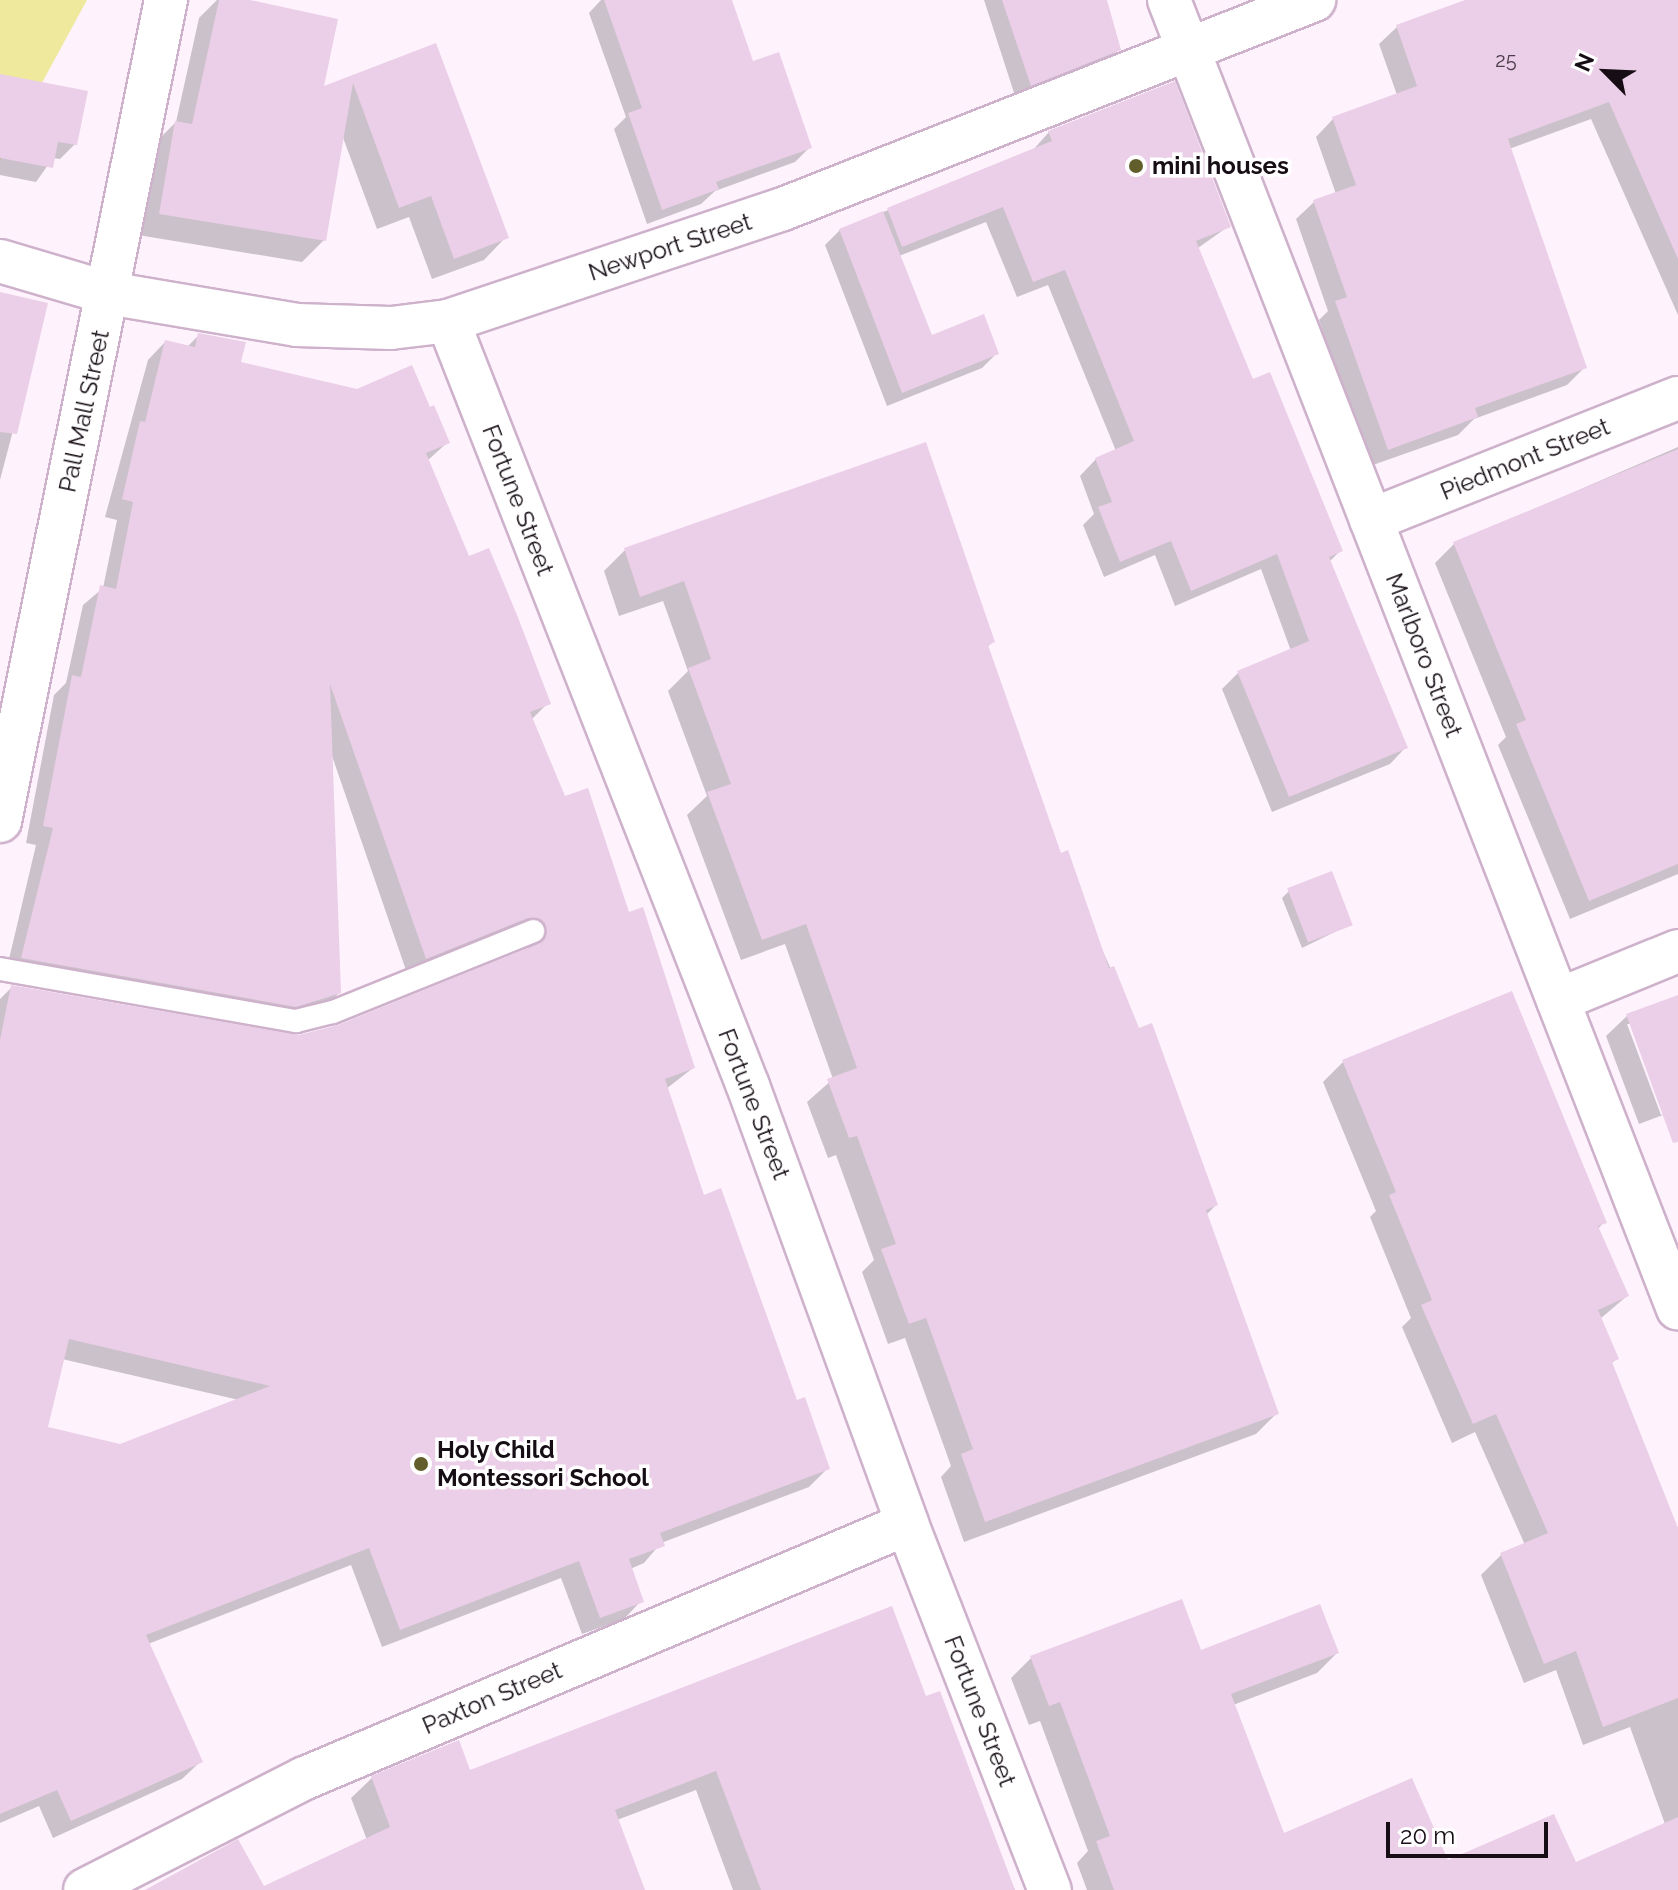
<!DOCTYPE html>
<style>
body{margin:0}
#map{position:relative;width:1678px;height:1890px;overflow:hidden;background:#fef2fd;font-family:Raleway,sans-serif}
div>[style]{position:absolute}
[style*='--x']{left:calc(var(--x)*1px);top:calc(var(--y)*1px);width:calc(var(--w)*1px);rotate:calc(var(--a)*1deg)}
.green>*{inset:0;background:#eee99c}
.shadow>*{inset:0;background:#0003}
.building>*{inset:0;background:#ebcee7;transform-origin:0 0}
.roads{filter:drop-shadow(2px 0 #ceb1cb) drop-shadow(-2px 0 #ceb1cb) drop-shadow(0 2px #ceb1cb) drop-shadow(0 -2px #ceb1cb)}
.lane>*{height:22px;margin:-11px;padding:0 11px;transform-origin:11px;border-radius:11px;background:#fff}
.street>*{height:42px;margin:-21px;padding:0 21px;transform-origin:21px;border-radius:21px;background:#fff}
.dots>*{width:22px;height:22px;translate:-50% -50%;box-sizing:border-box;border:4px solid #fff;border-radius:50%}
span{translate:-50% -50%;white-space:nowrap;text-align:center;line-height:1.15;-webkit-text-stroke:7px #fff;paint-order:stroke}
.number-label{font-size:20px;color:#4b3d4a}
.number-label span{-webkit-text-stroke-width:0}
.poi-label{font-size:24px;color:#160d15;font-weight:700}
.left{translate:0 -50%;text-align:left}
.street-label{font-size:24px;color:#160d15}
.north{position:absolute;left:1566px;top:32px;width:80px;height:80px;-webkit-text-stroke:6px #fff;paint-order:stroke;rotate:294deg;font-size:22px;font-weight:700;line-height:32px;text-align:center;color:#160d15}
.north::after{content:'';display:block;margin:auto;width:28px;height:36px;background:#160d15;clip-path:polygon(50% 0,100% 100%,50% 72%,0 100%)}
.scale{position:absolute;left:1386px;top:1822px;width:162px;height:36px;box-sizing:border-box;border:4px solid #160d15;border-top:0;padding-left:10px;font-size:24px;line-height:28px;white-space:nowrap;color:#160d15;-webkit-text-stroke:6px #fff;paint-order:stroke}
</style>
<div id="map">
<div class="green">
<i style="clip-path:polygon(0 0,87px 0,0 160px)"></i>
</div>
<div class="shadow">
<i style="clip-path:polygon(217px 0,241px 0,321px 89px,435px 46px,506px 237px,484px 260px,432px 279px,409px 217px,377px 229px,342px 135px,324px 240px,302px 262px,138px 235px,153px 145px,176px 122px,199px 18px)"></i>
<i style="clip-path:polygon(601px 0,730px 0,752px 64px,810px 147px,795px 162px,715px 191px,701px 204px,647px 224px,614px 129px,626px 117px,589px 13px)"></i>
<i style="clip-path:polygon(984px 0,1105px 0,1119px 49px,1104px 64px,1016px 99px)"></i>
<i style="clip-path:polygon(1471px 0,1678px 0,1678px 315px,1591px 119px,1509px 149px,1585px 367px,1567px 385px,1474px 419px,1458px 435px,1370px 466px,1319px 320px,1328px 311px,1296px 219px,1314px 202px,1336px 194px,1316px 137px,1333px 119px,1397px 95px,1379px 44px,1397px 27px)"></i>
<i style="clip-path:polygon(0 76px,75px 144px,60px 159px,53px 158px,36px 182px,0 175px)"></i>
<i style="clip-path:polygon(1049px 132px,1229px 226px,1198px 248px,1252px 382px,1341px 550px,1329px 562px,1406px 747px,1390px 764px,1272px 812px,1222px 689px,1239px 672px,1291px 651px,1261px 569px,1175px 606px,1155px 555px,1104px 577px,1083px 525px,1094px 514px,1080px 476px,1096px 459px,1116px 451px,1048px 285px,1017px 297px,986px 222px,899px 256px,931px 338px,997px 353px,982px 368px,887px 406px,825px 245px,840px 230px,1033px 150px)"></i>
<i style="clip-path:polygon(0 294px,46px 305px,0 480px)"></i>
<i style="clip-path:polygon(evenodd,199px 335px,238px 363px,448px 442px,427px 461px,468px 559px,548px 703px,531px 720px,564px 799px,628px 914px,693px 1068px,666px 1089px,703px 1197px,827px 1469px,809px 1487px,661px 1543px,644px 1563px,630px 1569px,641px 1601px,624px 1619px,582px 1634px,561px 1578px,382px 1647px,351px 1565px,148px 1644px,200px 1762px,182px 1779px,53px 1838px,39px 1806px,0 1823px,0 999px,12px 987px,299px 1037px,339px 1027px,529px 950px,523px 937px,408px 976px,332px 756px,339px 993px,321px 1011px,276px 1024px,5px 976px,36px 845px,26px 843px,54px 695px,66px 683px,83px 605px,103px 588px,117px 520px,105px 517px,148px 360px,165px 342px,187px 347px,199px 335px,62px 1359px,239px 1400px,120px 1446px,46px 1429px,62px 1359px)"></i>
<i style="clip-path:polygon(1678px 447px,1678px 874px,1570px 919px,1498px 745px,1506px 737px,1435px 563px,1454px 544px)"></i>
<i style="clip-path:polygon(625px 550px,993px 642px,987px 647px,1060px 855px,1216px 1205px,1206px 1215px,1277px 1413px,1256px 1434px,964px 1542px,941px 1477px,951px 1466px,905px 1338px,888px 1344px,862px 1272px,874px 1260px,836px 1155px,828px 1158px,807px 1102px,833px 1079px,785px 944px,741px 960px,687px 815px,707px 796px,668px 691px,688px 671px,663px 601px,619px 616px,604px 571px)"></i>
<i style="clip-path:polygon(1289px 891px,1351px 924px,1302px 948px,1282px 898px)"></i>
<i style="clip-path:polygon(evenodd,1678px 997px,1678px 1131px,1671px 1112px,1639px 1124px,1606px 1036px,1627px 1016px,1678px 997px,1627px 1024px,1631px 1024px,1664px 1114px,1661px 1115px,1627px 1024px)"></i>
<i style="clip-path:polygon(1343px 1062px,1604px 1222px,1598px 1229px,1627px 1296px,1600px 1319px,1616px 1359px,1610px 1365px,1678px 1532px,1678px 1890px,1087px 1890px,1077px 1863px,1088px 1851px,1040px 1721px,1029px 1725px,1011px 1678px,1031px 1658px,1337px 1653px,1317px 1673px,1233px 1705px,1282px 1836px,1447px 1863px,1575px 1865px,1665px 1824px,1630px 1727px,1583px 1745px,1556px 1670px,1524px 1683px,1481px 1575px,1501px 1555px,1525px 1545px,1475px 1432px,1452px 1443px,1402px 1327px,1411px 1318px,1370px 1217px,1376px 1211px,1323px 1082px)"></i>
<i style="clip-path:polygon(925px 1699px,1015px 1890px,733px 1890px,696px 1790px,617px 1820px,643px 1890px,150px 1890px,263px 1889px,367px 1840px,351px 1798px,372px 1778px,469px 1772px)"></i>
</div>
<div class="building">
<i style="clip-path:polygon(219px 0,250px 0,338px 19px,324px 86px,436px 43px,509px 238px,454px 259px,431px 196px,399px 208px,353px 83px,326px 241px,159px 214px,175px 121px,192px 124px)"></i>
<i style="clip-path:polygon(604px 0,732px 0,753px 61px,779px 52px,812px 148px,716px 182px,719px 189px,662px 210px,628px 113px,642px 108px)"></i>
<i style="clip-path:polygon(1002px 0,1107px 0,1121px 50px,1031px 86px)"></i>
<i style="clip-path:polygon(1465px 0,1678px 0,1678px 259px,1609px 102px,1508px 139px,1587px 368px,1475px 408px,1478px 417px,1388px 450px,1335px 301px,1347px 297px,1313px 200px,1356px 185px,1332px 117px,1417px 86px,1396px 25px)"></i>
<i style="clip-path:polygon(0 74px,88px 91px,77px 145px,58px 142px,53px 168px,0 158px)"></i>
<i style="clip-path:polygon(1175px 81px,1231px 227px,1196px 241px,1253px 379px,1270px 372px,1343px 551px,1329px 557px,1408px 748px,1289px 797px,1237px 671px,1309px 641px,1277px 554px,1191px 591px,1171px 541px,1120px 562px,1098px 507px,1112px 502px,1095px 458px,1134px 441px,1065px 270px,1033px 282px,1003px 207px,902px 247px,887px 208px,1052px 141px,1048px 131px)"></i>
<i style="clip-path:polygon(883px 211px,932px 335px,984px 314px,999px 354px,902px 393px,839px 229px)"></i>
<i style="clip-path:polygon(0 292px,48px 303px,17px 434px,0 432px)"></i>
<i style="clip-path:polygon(evenodd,198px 333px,246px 342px,241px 362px,357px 389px,412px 365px,430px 407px,434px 405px,450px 443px,426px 453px,469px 556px,489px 548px,517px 615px,551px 704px,530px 712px,565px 796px,588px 788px,629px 912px,643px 907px,695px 1068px,665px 1079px,704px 1195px,721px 1188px,797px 1400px,805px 1397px,830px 1469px,660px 1533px,665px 1546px,629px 1559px,644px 1602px,600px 1618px,579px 1561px,400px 1630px,369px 1548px,146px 1635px,203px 1762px,71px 1821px,57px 1790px,0 1814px,0 1040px,11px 985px,299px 1035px,338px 1025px,538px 944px,547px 932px,541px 920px,528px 918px,426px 959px,330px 684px,341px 993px,296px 1007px,21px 958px,53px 828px,43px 826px,72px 675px,81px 677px,100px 585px,116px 589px,133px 502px,122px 499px,140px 421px,145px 422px,165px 340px,195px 347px,198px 333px,69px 1339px,270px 1386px,120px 1444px,48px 1427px,69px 1339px)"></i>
<i style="clip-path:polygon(926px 442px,995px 642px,988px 645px,1061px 853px,1068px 850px,1109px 968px,1114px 966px,1139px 1028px,1152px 1023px,1218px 1205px,1206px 1210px,1279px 1414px,985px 1522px,961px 1454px,973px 1449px,926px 1318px,909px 1324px,881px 1249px,896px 1244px,857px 1136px,849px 1138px,827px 1079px,857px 1068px,806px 924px,762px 940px,707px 792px,731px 784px,688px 668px,711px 659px,684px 581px,640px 597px,624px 548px)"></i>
<i style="clip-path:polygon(1678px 449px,1678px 864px,1589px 901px,1516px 724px,1526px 720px,1453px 542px)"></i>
<i style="left:1332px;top:871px;width:58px;height:48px;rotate:69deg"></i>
<i style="clip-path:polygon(1512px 991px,1607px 1223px,1598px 1226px,1629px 1296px,1598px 1310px,1619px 1359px,1612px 1362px,1678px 1528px,1678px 1698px,1603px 1727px,1576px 1651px,1544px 1664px,1500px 1553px,1548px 1533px,1496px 1414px,1473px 1424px,1421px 1305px,1432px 1300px,1389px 1195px,1396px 1192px,1342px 1060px)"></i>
<i style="clip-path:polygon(1678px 995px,1678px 1142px,1673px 1143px,1626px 1014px)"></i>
<i style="clip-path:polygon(1182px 1599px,1201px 1650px,1320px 1604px,1339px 1653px,1231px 1694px,1284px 1833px,1412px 1778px,1448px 1860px,1554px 1814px,1576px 1862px,1678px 1817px,1678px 1890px,1114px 1890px,1096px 1841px,1110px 1836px,1060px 1702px,1049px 1706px,1030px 1656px)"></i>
<i style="clip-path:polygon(892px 1606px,926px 1696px,940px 1691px,1015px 1890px,761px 1890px,716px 1771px,615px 1810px,645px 1890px,145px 1890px,238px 1839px,264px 1886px,390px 1827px,371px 1776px,459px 1740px,470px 1770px)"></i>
</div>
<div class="roads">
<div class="lane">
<i style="--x:0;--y:969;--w:301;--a:10"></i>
<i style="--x:296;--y:1021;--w:38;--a:-14"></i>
<i style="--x:333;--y:1012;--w:216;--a:-22"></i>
</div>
<div class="street">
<i style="--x:1169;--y:0;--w:1404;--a:68.75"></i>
<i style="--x:0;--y:261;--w:113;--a:16.5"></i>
<i style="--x:108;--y:293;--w:192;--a:9.6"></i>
<i style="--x:297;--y:325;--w:94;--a:1.8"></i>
<i style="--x:391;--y:328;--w:57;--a:-7"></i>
<i style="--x:448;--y:321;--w:353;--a:-18.5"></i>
<i style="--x:783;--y:209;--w:571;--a:-21.48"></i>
<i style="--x:448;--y:321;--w:822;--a:68.59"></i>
<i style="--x:748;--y:1086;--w:466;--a:70"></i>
<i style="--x:907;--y:1524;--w:393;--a:68.7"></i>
<i style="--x:1371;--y:520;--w:330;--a:-21.7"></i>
<i style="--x:0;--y:821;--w:838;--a:-78.57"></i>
<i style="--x:1558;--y:1000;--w:130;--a:-22.2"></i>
<i style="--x:85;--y:1890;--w:247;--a:-27"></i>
<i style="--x:305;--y:1778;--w:653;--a:-22.88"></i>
</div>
</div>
<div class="dots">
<i style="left:1136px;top:166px;background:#625e2b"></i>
<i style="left:421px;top:1464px;background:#625e2b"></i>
</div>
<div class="number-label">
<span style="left:1506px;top:60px">25</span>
</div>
<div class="poi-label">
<span class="left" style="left:1152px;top:166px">mini houses</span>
<span class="left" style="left:437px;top:1464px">Holy Child<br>Montessori School</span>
</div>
<div class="street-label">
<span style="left:670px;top:247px;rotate:-18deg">Newport Street</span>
<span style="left:84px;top:411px;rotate:-78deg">Pall Mall Street</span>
<span style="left:1525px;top:459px;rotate:-22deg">Piedmont Street</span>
<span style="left:518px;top:500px;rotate:69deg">Fortune Street</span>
<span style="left:1424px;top:655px;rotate:69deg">Marlboro Street</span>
<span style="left:754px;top:1104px;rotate:69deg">Fortune Street</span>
<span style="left:492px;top:1698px;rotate:-23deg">Paxton Street</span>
<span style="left:980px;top:1711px;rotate:69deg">Fortune Street</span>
</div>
<div class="north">N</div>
<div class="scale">20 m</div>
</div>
